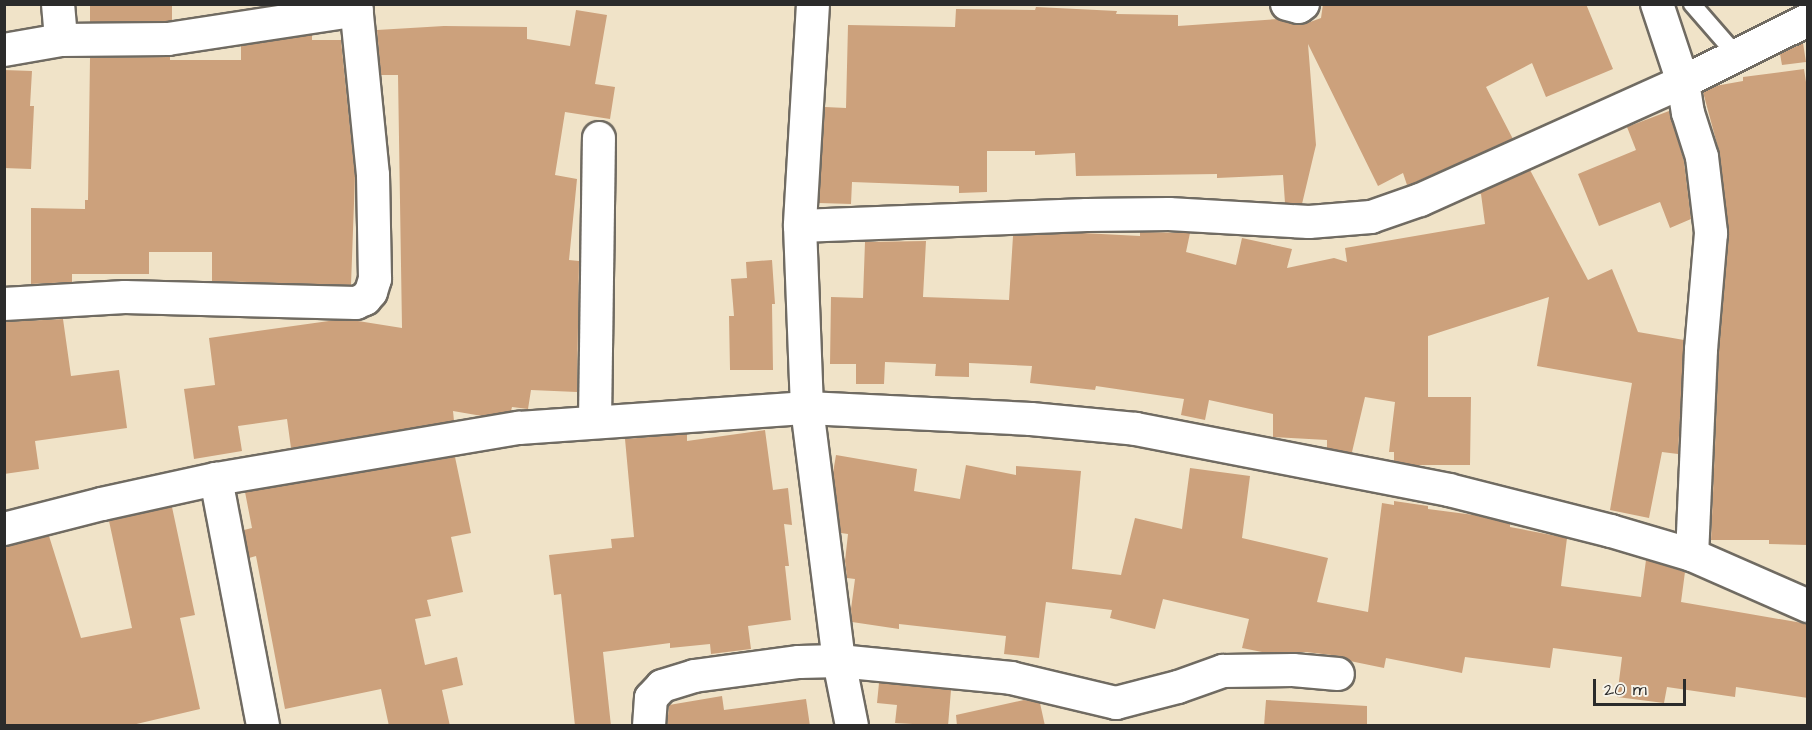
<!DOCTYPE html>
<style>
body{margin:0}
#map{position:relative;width:1812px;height:730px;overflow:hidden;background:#f0e3c8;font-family:"Architects Daughter",sans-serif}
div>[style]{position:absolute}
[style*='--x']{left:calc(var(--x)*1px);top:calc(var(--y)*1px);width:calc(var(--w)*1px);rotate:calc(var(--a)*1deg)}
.building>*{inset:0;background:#cca17c;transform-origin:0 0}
.roads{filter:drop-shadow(2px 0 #706b62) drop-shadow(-2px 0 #706b62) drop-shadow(0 2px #706b62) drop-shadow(0 -2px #706b62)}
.lane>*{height:16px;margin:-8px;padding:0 8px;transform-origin:8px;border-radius:8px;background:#fff}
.street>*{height:32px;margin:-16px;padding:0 16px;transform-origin:16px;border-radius:16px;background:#fff}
span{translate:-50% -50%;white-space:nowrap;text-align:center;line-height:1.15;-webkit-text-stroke:5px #f7f3e8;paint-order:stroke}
.frame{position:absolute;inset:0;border:6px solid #2b2b2b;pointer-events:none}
.scale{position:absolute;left:1593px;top:679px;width:93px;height:27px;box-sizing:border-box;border:3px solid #2b2b2b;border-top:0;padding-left:8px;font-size:18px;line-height:21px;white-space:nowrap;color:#2b2b2b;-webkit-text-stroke:4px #f7f3e8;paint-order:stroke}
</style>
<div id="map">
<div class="building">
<i style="left:90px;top:4px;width:82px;height:18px"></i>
<i style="clip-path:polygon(1323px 4px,1586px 4px,1613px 69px,1546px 97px,1532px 63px,1486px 87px,1513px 139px,1413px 183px,1407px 185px,1403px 173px,1378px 186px,1308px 44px,1316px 145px,1302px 204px,1285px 203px,1283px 175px,1217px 178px,1217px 174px,1076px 176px,1075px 153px,1035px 155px,1035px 151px,987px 151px,987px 192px,959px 193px,959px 186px,852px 182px,851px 204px,819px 203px,825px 107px,846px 108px,848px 25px,955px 27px,956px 9px,1035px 10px,1036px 7px,1117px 11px,1116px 14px,1178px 15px,1178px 26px,1278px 19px,1302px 25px,1321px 18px)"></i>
<i style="clip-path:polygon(576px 10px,607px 15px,595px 84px,615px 87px,610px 119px,565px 112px,555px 175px,577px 179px,569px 260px,579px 261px,577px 392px,531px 390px,528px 409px,512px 407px,511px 411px,482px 416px,453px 411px,454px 421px,291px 448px,287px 419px,238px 426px,242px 451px,194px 459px,184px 389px,215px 385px,209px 338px,336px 320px,358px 321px,402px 328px,398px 75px,381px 75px,377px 30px,444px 26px,527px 27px,527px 39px,570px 46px)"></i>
<i style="clip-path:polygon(312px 35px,312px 40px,341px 40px,355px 176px,351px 285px,212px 281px,212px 252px,149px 252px,149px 274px,72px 274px,72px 282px,31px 284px,31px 208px,85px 209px,85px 200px,88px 200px,90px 58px,170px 57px,170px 60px,241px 60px,241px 46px)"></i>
<i style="clip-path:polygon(1803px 43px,1806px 62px,1782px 65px,1780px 54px)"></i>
<i style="clip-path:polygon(1804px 69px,1808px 95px,1808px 545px,1769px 544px,1769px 540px,1711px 540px,1719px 351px,1729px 234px,1720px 155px,1703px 92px,1715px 86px,1743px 81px,1743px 77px)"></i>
<i style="clip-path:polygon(4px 70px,32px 71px,30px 106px,34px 106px,31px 169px,4px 168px)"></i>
<i style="clip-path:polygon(1669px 111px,1684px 161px,1691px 219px,1670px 228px,1660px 202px,1599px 226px,1578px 174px,1636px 150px,1627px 127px)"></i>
<i style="clip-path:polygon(1530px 170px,1588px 280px,1612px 269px,1638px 332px,1684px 340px,1678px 454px,1662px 452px,1649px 518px,1610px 510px,1632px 383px,1537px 366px,1549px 297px,1428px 336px,1428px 397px,1471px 397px,1470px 465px,1414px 465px,1394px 461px,1394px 452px,1389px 452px,1395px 402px,1365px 397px,1352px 452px,1348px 452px,1327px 448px,1327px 440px,1273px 437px,1273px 414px,1209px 400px,1205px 420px,1181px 415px,1184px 399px,1096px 386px,1095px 390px,1030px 383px,1032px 366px,969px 363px,969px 377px,935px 376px,936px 364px,885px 362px,884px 384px,856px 384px,856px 364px,830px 364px,831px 297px,863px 298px,865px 242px,926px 241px,923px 297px,1009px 300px,1013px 236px,1082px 233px,1140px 236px,1140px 232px,1190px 233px,1186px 252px,1236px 265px,1242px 238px,1292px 249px,1287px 268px,1334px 258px,1347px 262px,1345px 248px,1485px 224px,1481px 194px,1477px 194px)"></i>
<i style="clip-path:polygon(772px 260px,775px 304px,772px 304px,773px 370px,730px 370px,729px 316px,734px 316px,731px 279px,747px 278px,746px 262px)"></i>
<i style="clip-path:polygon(63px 319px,71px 376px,119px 370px,127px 428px,35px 441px,39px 469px,4px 474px,4px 322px)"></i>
<i style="clip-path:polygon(765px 430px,773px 490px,788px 488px,792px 525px,784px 524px,789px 566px,785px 566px,791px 620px,748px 626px,751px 649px,711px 654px,710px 644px,670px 648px,670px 643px,603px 652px,611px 726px,575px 726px,561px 594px,554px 595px,549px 555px,612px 548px,611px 539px,634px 537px,625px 439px,687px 434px,687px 441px)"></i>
<i style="clip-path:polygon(836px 455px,917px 469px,914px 491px,960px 499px,966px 465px,1016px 475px,1016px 466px,1081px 471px,1072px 569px,1121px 575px,1135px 518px,1182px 529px,1190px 468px,1250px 476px,1242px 538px,1328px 558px,1317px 602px,1368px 612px,1382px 503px,1394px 505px,1394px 501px,1428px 506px,1428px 509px,1474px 515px,1510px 524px,1510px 527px,1567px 538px,1561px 586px,1641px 597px,1646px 560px,1685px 572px,1681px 602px,1808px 624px,1808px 698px,1736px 687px,1735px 697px,1667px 687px,1664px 703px,1617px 697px,1622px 657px,1553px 648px,1550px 668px,1465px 657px,1462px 673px,1386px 658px,1384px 668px,1350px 661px,1340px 656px,1306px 652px,1262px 652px,1242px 648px,1249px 619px,1163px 599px,1155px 629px,1110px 618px,1112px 610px,1046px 602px,1039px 658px,1004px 654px,1006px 636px,899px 624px,899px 629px,852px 622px,851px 609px,855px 579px,847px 578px,845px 561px,848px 534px,841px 533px,833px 473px)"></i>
<i style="clip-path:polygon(455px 457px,471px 533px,451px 537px,463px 592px,427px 600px,431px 616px,415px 619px,425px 665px,457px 657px,463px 685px,442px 690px,450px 726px,389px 726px,381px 689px,285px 709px,256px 556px,249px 558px,244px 530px,252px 528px,245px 492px)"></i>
<i style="clip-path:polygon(172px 507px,195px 615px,180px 618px,200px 709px,128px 726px,4px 726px,4px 547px,49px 536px,81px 638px,132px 628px,109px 521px)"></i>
<i style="clip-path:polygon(879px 683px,951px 690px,948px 726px,895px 723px,897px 705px,877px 703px)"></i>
<i style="clip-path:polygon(722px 696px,724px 710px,806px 699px,810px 726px,667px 726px,669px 705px)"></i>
<i style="clip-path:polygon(1024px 700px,1040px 703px,1045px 726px,957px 726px,956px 715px)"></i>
<i style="clip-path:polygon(1266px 700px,1367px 706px,1367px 726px,1264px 726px)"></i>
</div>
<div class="roads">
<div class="lane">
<i style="--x:1692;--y:4;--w:70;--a:49"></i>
</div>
<div class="street">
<i style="--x:58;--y:4;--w:36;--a:85"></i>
<i style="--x:61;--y:40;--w:107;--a:-0.5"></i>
<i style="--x:168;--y:39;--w:191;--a:-8.7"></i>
<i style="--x:813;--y:4;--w:222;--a:93.4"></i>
<i style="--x:800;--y:226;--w:182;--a:87.8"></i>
<i style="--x:807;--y:408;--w:255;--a:82.8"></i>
<i style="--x:839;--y:661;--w:66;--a:78.7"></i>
<i style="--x:1287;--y:4;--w:12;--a:14"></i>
<i style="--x:1299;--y:7;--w:5;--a:-37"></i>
<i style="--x:1657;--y:4;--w:82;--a:71.6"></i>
<i style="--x:1683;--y:82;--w:31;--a:81"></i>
<i style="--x:1688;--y:113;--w:46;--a:72.3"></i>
<i style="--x:1702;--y:157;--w:77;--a:83.2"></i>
<i style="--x:1711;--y:233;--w:117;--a:94.9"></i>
<i style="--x:1701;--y:350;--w:205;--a:92.5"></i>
<i style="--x:4;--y:50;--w:58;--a:-10"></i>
<i style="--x:800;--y:226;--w:287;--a:-2.2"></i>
<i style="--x:1087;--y:215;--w:82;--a:-0.7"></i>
<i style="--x:1169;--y:214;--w:140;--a:3.3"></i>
<i style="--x:1309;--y:222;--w:62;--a:-4.6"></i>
<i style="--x:1371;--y:217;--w:52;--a:-19.1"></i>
<i style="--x:1420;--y:200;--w:288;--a:-24.2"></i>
<i style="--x:1683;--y:82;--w:140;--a:-26.4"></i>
<i style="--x:4;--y:304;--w:121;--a:-3.3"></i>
<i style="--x:125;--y:297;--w:231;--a:1.5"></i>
<i style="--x:356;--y:303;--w:10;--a:-24"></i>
<i style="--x:365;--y:299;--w:9;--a:-49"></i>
<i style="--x:371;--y:292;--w:14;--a:-73"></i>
<i style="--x:375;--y:279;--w:104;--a:-91.1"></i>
<i style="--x:373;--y:175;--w:172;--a:-95.7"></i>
<i style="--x:595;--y:422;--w:284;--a:-89.2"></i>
<i style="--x:216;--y:479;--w:251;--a:79.2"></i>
<i style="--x:4;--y:529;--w:101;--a:-14.3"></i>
<i style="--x:102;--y:504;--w:117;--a:-12.4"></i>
<i style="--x:216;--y:479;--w:307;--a:-9.6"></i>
<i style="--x:519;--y:428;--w:289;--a:-4"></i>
<i style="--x:807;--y:408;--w:224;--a:2.8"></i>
<i style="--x:1031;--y:419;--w:105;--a:5.4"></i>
<i style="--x:1136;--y:429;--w:319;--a:11"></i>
<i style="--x:1449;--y:490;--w:167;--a:14.2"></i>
<i style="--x:1611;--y:531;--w:84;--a:16.5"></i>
<i style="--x:1692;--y:555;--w:127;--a:23.7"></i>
<i style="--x:649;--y:726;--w:28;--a:-86"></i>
<i style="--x:651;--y:698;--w:16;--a:-47"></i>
<i style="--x:662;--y:686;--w:34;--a:-17"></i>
<i style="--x:694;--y:676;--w:106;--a:-7.6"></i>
<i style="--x:799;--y:662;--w:40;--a:-1.4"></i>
<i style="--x:839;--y:661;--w:173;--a:5.6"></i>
<i style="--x:1011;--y:678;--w:108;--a:13.4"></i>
<i style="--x:1116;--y:703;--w:64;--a:-14.5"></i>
<i style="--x:1178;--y:687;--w:48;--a:-19.6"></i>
<i style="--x:1223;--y:671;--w:70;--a:-0.8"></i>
<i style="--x:1293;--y:670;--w:45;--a:5.1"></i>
</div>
</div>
<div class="frame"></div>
<div class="scale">20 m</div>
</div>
